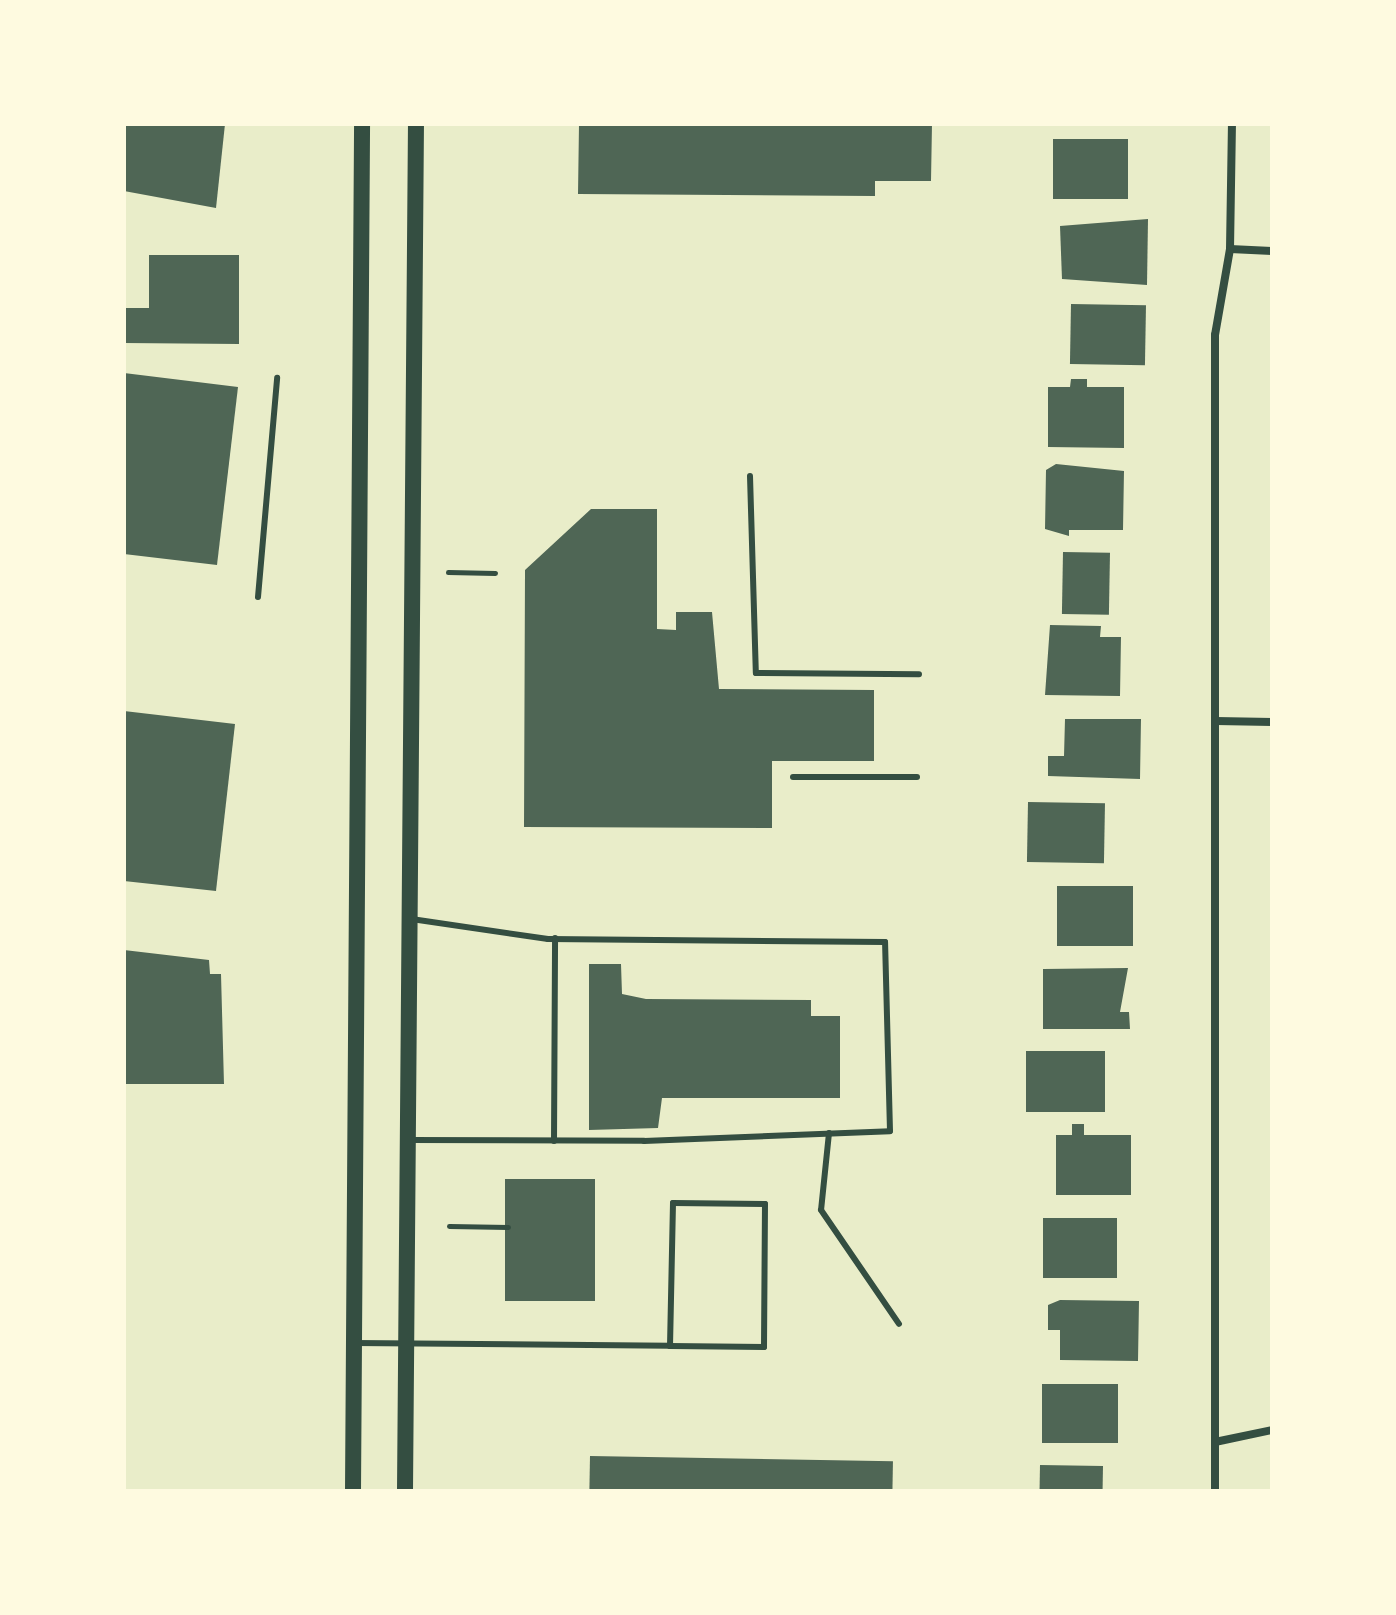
<!DOCTYPE html>
<style>
body{margin:0}
#map{position:relative;width:1396px;height:1615px;overflow:hidden;background:#e9edc9;font-family:"Titillium Web",sans-serif}
div>[style]{position:absolute}
[style*='--x']{left:calc(var(--x)*1px);top:calc(var(--y)*1px);width:calc(var(--w)*1px);rotate:calc(var(--a)*1deg)}
.building>*{inset:0;background:#4f6655;transform-origin:0 0}
.path>*{height:5px;margin:-2.5px;padding:0 2.5px;transform-origin:2.5px;border-radius:2.5px;background:#344e41}
.service>*{height:6px;margin:-3px;padding:0 3px;transform-origin:3px;border-radius:3px;background:#344e41}
.minor>*{height:8px;margin:-4px;padding:0 4px;transform-origin:4px;border-radius:4px;background:#344e41}
.secondary>*{height:16px;margin:-8px;padding:0 8px;transform-origin:8px;border-radius:8px;background:#344e41}
span{translate:-50% -50%;white-space:nowrap;text-align:center;line-height:1.15;-webkit-text-stroke:6px #fefae0;paint-order:stroke}
.frame{position:absolute;inset:0;border:126px solid #fefae0;pointer-events:none}
</style>
<div id="map">
<div class="building">
<i style="clip-path:polygon(124px 124px,225px 124px,216px 208px,124px 191px)"></i>
<i style="clip-path:polygon(579px 124px,932px 124px,931px 181px,875px 181px,875px 196px,578px 194px)"></i>
<i style="left:1053px;top:139px;width:75px;height:60px"></i>
<i style="clip-path:polygon(1148px 219px,1147px 285px,1062px 279px,1060px 226px)"></i>
<i style="clip-path:polygon(149px 255px,239px 255px,239px 344px,124px 343px,124px 308px,149px 308px)"></i>
<i style="left:1071px;top:304px;width:75px;height:60px;rotate:1deg"></i>
<i style="clip-path:polygon(124px 373px,238px 387px,217px 565px,124px 554px)"></i>
<i style="clip-path:polygon(1071px 379px,1087px 379px,1087px 387px,1124px 387px,1124px 448px,1048px 447px,1048px 387px,1070px 387px)"></i>
<i style="clip-path:polygon(1056px 464px,1124px 471px,1123px 530px,1069px 530px,1069px 536px,1045px 529px,1046px 470px)"></i>
<i style="clip-path:polygon(591px 509px,657px 509px,657px 629px,676px 630px,676px 612px,712px 612px,719px 689px,874px 690px,874px 761px,772px 761px,772px 828px,524px 827px,525px 570px)"></i>
<i style="left:1063px;top:552px;width:47px;height:62px;rotate:1deg"></i>
<i style="clip-path:polygon(1050px 625px,1101px 626px,1100px 637px,1121px 637px,1120px 696px,1045px 695px)"></i>
<i style="clip-path:polygon(124px 711px,235px 724px,216px 891px,124px 881px)"></i>
<i style="clip-path:polygon(1065px 719px,1141px 719px,1140px 779px,1048px 776px,1048px 756px,1064px 756px)"></i>
<i style="left:1028px;top:802px;width:77px;height:60px;rotate:1deg"></i>
<i style="left:1133px;top:886px;width:60px;height:76px;rotate:90deg"></i>
<i style="clip-path:polygon(124px 950px,209px 960px,210px 974px,221px 974px,224px 1084px,124px 1084px)"></i>
<i style="clip-path:polygon(589px 964px,621px 964px,622px 994px,646px 999px,811px 1000px,811px 1016px,840px 1016px,840px 1098px,662px 1098px,658px 1128px,589px 1130px)"></i>
<i style="clip-path:polygon(1128px 968px,1120px 1012px,1129px 1012px,1130px 1029px,1043px 1029px,1043px 969px)"></i>
<i style="left:1026px;top:1051px;width:79px;height:61px"></i>
<i style="clip-path:polygon(1072px 1124px,1084px 1124px,1084px 1135px,1131px 1135px,1131px 1195px,1056px 1195px,1056px 1135px,1072px 1135px)"></i>
<i style="left:505px;top:1179px;width:90px;height:122px"></i>
<i style="left:1043px;top:1218px;width:74px;height:60px"></i>
<i style="clip-path:polygon(1060px 1300px,1139px 1301px,1138px 1361px,1060px 1360px,1060px 1330px,1048px 1330px,1048px 1305px)"></i>
<i style="left:1042px;top:1384px;width:76px;height:59px"></i>
<i style="left:590px;top:1456px;width:303px;height:35px;rotate:1deg"></i>
<i style="left:1040px;top:1465px;width:63px;height:26px;rotate:1deg"></i>
</div>
<div class="path">
<i style="--x:448;--y:572;--w:47;--a:1.2"></i>
<i style="--x:449;--y:1226;--w:59;--a:1"></i>
</div>
<div class="service">
<i style="--x:750;--y:476;--w:197;--a:88.3"></i>
<i style="--x:756;--y:673;--w:163;--a:0.4"></i>
<i style="--x:258;--y:597;--w:220;--a:-85"></i>
<i style="--x:793;--y:777;--w:124;--a:0"></i>
<i style="--x:829;--y:1133;--w:77;--a:95.9"></i>
<i style="--x:821;--y:1210;--w:138;--a:55.6"></i>
<i style="--x:410;--y:1140;--w:234;--a:0.2"></i>
<i style="--x:644;--y:1141;--w:246;--a:-2.3"></i>
<i style="--x:890;--y:1131;--w:189;--a:-91.5"></i>
<i style="--x:885;--y:942;--w:337;--a:-179.5"></i>
<i style="--x:548;--y:939;--w:138;--a:-171.7"></i>
<i style="--x:554;--y:1141;--w:203;--a:-89.7"></i>
<i style="--x:354;--y:1343;--w:316;--a:0.5"></i>
<i style="--x:670;--y:1346;--w:94;--a:0.6"></i>
<i style="--x:764;--y:1347;--w:143;--a:-89.6"></i>
<i style="--x:765;--y:1204;--w:92;--a:-179.4"></i>
<i style="--x:673;--y:1203;--w:143;--a:91.2"></i>
</div>
<div class="minor">
<i style="--x:1230;--y:249;--w:42;--a:2.7"></i>
<i style="--x:1216;--y:721;--w:56;--a:1"></i>
<i style="--x:1215;--y:1442;--w:58;--a:-11.9"></i>
<i style="--x:1215;--y:1491;--w:1156;--a:-90"></i>
<i style="--x:1215;--y:335;--w:87;--a:-80.1"></i>
<i style="--x:1230;--y:249;--w:125;--a:-89.1"></i>
</div>
<div class="secondary">
<i style="--x:353;--y:1491;--w:1367;--a:-89.62"></i>
<i style="--x:405;--y:1491;--w:1367;--a:-89.54"></i>
</div>
<div class="frame"></div>
</div>
